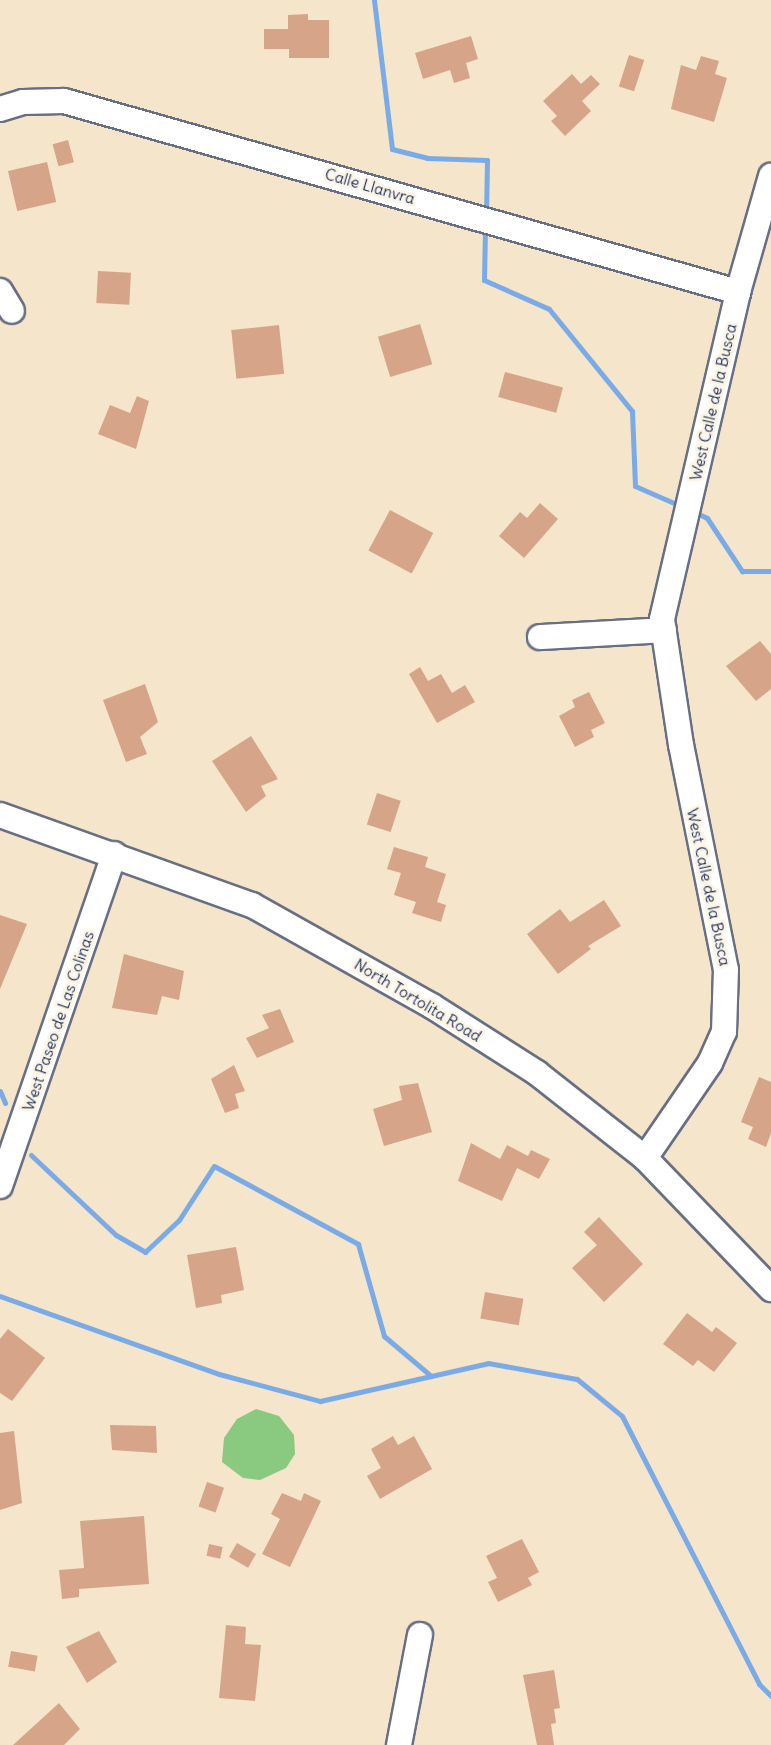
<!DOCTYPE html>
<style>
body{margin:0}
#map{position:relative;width:771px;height:1745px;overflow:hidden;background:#f5e5ca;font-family:Delius,sans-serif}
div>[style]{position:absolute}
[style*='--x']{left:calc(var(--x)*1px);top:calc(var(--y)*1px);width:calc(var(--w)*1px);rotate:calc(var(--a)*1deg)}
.green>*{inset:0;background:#89c980}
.stream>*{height:5px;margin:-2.5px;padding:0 2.5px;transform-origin:2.5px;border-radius:2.5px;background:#7babe6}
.building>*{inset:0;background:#d6a589;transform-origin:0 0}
.roads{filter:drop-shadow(2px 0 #676f84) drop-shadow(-2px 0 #676f84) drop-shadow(0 2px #676f84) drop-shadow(0 -2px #676f84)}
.minor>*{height:24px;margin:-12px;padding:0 12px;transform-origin:12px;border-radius:12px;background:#fff}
span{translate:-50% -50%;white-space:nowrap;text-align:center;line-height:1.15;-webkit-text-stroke:6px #fcf5e5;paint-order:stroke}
.street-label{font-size:16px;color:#1b2f5e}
</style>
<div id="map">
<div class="green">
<i style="clip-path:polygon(256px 1409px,279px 1416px,294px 1435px,295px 1454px,286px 1468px,260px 1480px,243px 1478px,222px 1462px,224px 1438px,237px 1419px)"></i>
</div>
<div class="stream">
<i style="--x:374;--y:0;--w:150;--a:83.1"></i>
<i style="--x:392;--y:149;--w:36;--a:14"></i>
<i style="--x:427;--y:158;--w:60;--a:1.9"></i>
<i style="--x:487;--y:160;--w:55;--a:91"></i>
<i style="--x:485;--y:228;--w:52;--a:91.1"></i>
<i style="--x:484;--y:280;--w:71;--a:24"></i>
<i style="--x:549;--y:309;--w:132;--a:50.9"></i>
<i style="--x:632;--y:411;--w:75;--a:87.7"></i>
<i style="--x:635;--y:486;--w:50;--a:23.5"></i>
<i style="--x:693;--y:511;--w:16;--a:27"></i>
<i style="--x:707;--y:518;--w:64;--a:56.6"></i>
<i style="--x:742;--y:571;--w:29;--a:0"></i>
<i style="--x:0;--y:1091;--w:13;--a:67"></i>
<i style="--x:31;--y:1155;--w:117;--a:43.3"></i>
<i style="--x:116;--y:1235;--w:34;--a:30"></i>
<i style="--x:145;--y:1252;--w:47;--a:-43.3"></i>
<i style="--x:179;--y:1220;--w:64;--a:-57.1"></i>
<i style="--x:214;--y:1166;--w:164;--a:28.4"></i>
<i style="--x:358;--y:1244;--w:96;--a:74.2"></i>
<i style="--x:384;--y:1336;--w:62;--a:40.4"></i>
<i style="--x:0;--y:1296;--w:232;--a:19.6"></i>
<i style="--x:219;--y:1374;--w:105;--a:15"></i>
<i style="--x:320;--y:1401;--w:172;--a:-12.7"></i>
<i style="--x:488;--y:1363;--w:90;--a:10.2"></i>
<i style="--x:577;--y:1379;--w:58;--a:39.4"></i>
<i style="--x:622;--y:1416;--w:301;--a:62.9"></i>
<i style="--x:759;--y:1684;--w:17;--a:45"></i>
</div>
<div class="building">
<i style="clip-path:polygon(308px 14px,308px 20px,329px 20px,329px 58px,289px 58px,289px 49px,264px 49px,264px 29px,288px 29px,288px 15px)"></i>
<i style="clip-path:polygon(471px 36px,478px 59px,466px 63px,470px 78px,454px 83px,450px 70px,423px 79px,415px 53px)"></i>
<i style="left:629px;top:55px;width:16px;height:33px;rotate:18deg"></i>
<i style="clip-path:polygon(701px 56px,719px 61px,715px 74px,727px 78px,714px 122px,671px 109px,681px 65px,696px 70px)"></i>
<i style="clip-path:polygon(572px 74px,581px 84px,591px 75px,600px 84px,582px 101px,591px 111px,565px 136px,551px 121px,557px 116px,543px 101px)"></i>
<i style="left:68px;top:140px;width:23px;height:16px;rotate:75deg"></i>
<i style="left:47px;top:162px;width:41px;height:40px;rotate:77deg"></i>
<i style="left:98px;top:271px;width:33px;height:32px;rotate:3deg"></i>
<i style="left:420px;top:324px;width:42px;height:44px;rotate:73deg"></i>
<i style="left:279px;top:325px;width:49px;height:48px;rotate:84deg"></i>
<i style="left:505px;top:372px;width:60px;height:26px;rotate:15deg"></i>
<i style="clip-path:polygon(137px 396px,149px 401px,136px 449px,98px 434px,110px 405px,130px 413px)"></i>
<i style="clip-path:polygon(540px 503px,558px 519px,524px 558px,499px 536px,520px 512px,527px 518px)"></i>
<i style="left:390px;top:510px;width:49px;height:46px;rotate:28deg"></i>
<i style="clip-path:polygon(760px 641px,771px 654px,771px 689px,756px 701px,726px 666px)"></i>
<i style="clip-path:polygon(420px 667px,428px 681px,441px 674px,452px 693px,465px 685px,475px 702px,437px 723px,409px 674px)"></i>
<i style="clip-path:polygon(145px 684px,158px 722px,140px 737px,147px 754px,126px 762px,103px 700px)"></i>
<i style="clip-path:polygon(589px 692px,605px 723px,591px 730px,594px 737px,575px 747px,559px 716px,575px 707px,572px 700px)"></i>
<i style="clip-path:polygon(251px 736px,278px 779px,261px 786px,266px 796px,246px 812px,212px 761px)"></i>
<i style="left:377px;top:793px;width:25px;height:33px;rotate:18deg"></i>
<i style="clip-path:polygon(394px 847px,428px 857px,425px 867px,446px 874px,437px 902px,446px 905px,441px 922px,412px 913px,416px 902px,394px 895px,401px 873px,387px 869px)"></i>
<i style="clip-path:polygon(604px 900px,621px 926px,588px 946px,591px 949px,558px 974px,527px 934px,560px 909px,570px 922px)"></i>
<i style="clip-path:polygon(0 915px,27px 924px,0 989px)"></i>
<i style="clip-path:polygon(124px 954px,184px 971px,179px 1000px,162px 996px,157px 1015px,112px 1008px)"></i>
<i style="clip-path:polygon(280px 1009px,294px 1042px,257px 1058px,246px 1038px,269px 1028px,262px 1015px)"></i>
<i style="clip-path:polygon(234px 1065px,245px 1091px,235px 1094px,239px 1108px,225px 1113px,211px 1079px)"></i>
<i style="clip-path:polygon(759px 1077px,771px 1082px,771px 1133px,766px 1147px,748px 1139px,753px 1127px,741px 1122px)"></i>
<i style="clip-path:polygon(418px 1083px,432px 1132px,384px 1146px,373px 1109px,402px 1100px,399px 1086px)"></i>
<i style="clip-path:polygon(471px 1143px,500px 1159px,507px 1145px,528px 1156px,531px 1150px,550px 1159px,539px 1179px,517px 1168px,502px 1201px,458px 1181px)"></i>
<i style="clip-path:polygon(599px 1217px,643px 1264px,604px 1302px,572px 1268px,597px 1245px,584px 1232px)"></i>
<i style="clip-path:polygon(236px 1247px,244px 1290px,221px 1295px,222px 1303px,196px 1308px,187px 1255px)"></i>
<i style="left:485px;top:1292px;width:39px;height:27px;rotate:10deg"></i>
<i style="clip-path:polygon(687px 1313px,712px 1332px,716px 1327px,737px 1343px,714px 1372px,698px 1360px,693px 1366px,663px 1344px)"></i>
<i style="clip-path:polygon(8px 1329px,45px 1358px,12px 1401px,0 1393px,0 1339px)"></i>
<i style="clip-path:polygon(110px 1425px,156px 1426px,157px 1453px,112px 1450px)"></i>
<i style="clip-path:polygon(14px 1431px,22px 1503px,0 1510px,0 1433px)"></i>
<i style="clip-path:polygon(393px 1436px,398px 1445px,414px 1436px,432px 1469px,380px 1499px,367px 1476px,381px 1468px,371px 1449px)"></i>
<i style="left:207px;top:1482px;width:18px;height:26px;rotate:19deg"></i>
<i style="clip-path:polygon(282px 1493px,301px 1501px,304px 1493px,321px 1501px,290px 1567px,262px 1554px,280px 1519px,271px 1514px)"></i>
<i style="clip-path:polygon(144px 1516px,149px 1584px,79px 1589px,79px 1597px,62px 1599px,59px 1570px,84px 1568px,80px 1521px)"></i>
<i style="clip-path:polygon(522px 1539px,539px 1572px,528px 1578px,532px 1585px,498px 1602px,488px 1582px,497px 1578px,486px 1556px)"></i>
<i style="left:237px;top:1543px;width:22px;height:16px;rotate:30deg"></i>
<i style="left:209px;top:1544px;width:14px;height:12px;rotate:12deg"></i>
<i style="clip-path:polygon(226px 1625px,246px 1627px,245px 1644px,261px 1645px,255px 1701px,219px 1698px)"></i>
<i style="clip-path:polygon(99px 1631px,117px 1662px,87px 1683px,66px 1647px)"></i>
<i style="left:11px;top:1651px;width:27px;height:16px;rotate:10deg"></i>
<i style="clip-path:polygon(554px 1670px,560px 1708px,554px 1709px,556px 1723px,551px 1724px,554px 1745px,537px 1745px,523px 1675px)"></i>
<i style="clip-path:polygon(59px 1703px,80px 1729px,64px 1745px,13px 1745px)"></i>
</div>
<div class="roads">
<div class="minor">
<i style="--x:0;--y:109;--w:24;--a:-17"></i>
<i style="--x:23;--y:102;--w:41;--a:-1.4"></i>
<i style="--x:64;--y:101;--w:701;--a:15.82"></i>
<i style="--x:0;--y:291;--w:23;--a:59"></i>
<i style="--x:540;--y:637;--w:124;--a:-3.2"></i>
<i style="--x:0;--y:815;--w:268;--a:19.7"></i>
<i style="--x:252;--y:905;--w:206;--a:29.3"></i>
<i style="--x:432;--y:1006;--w:125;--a:32.5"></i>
<i style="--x:537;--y:1073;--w:137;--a:38.2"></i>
<i style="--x:645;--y:1158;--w:182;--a:46.1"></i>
<i style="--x:645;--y:1158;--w:115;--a:-55.6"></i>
<i style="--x:710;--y:1063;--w:34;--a:-66"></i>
<i style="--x:724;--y:1032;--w:62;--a:-88.2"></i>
<i style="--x:726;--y:970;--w:229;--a:-101.3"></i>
<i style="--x:681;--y:745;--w:127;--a:-98.6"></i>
<i style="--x:662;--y:619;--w:336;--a:-76.9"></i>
<i style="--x:738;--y:292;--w:121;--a:-74.1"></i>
<i style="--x:0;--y:1186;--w:351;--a:-71"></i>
<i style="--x:399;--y:1745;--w:112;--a:-79.2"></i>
</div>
</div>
<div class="street-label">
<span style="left:370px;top:186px;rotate:16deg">Calle Llanvra</span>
<span style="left:713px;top:402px;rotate:-77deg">West Calle de la Busca</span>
<span style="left:709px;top:887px;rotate:78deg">West Calle de la Busca</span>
<span style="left:418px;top:1000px;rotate:31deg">North Tortolita Road</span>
<span style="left:58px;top:1021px;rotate:-71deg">West Paseo de Las Colinas</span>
</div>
</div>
